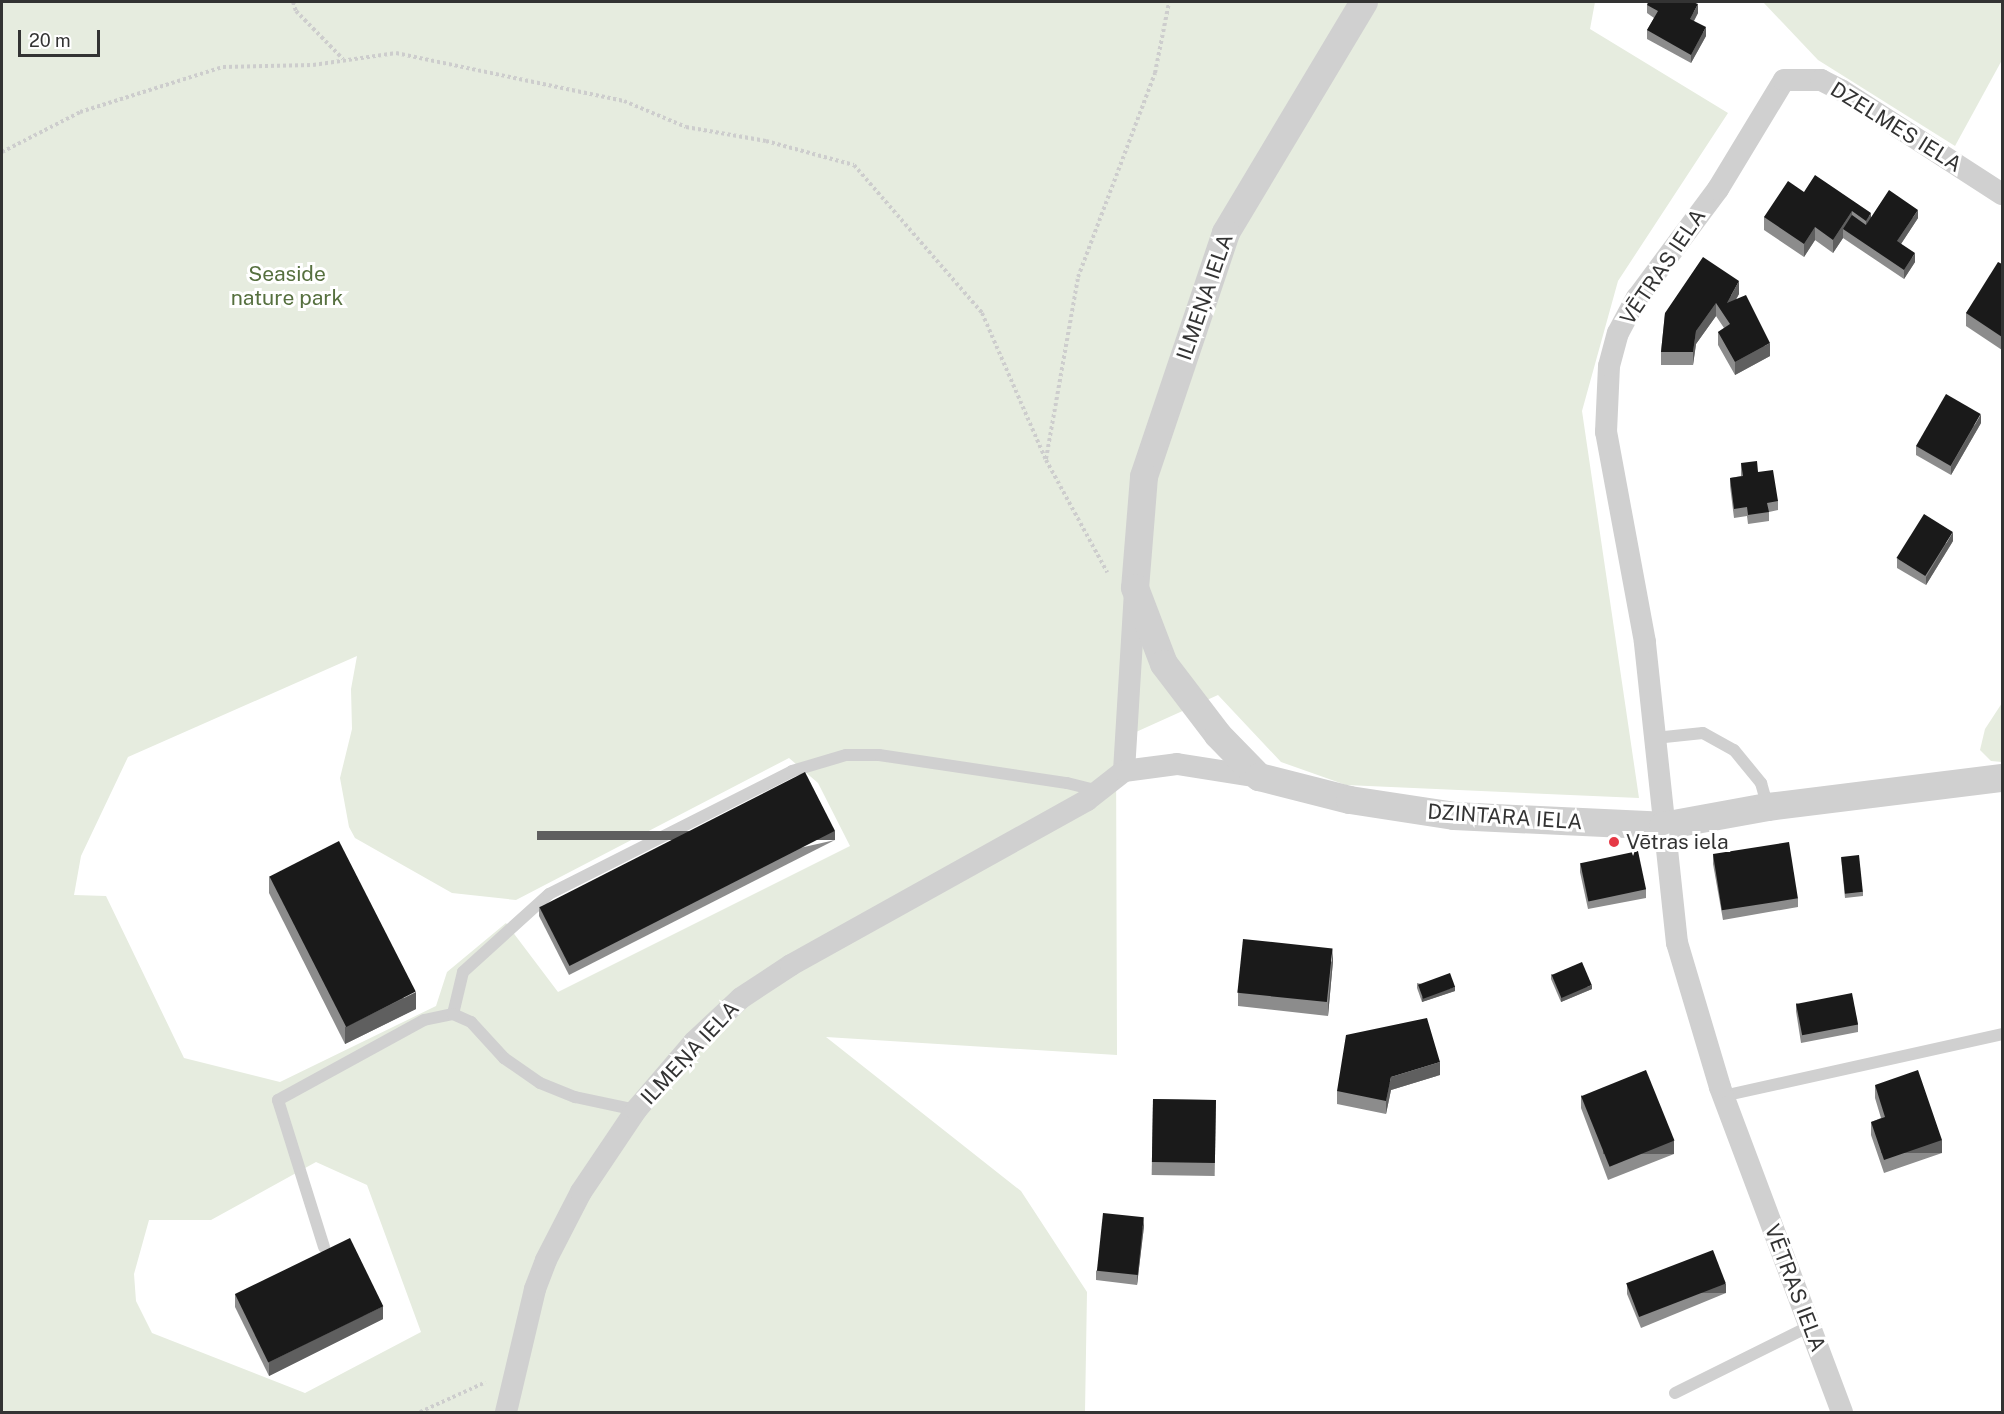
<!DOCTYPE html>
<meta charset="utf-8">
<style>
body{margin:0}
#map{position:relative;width:2004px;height:1414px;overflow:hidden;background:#fff;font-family:"Public Sans",sans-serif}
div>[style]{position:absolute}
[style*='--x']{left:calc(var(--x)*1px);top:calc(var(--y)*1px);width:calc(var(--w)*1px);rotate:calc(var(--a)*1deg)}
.green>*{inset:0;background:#e6ecdf}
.path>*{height:4px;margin-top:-2px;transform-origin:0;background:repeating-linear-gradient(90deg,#cdcdcd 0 3px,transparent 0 6px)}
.service>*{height:12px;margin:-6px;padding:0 6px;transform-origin:6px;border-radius:6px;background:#d0d0d0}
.minor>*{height:22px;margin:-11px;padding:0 11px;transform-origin:11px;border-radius:11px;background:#d0d0d0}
.tertiary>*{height:28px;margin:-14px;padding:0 14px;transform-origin:14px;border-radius:14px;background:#d0d0d0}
.wall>*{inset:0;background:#8c8c8c;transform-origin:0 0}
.shaded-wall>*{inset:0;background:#5f5f5f;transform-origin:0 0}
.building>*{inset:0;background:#1a1a1a;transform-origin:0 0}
.dots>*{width:16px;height:16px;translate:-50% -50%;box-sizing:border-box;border:3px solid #fff;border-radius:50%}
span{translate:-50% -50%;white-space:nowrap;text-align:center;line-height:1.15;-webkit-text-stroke:6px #fff;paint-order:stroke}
.street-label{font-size:21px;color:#333}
.park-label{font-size:21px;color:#56703f}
.poi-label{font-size:21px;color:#333}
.left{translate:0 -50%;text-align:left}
.frame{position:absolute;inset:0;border:3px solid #333;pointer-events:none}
.scale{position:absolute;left:18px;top:30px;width:82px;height:27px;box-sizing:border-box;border:3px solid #333;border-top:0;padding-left:8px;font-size:18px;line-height:21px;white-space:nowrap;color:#333;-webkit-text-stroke:4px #fff;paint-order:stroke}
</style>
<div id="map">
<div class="green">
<i style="clip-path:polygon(evenodd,2px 2px,1595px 2px,1590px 29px,1728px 113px,1618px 281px,1582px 411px,1639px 798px,1346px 785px,1281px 762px,1218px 695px,1116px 741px,1117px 1055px,826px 1037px,1021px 1191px,1087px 1292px,1085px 1412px,2px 1412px,2px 2px,357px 656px,351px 689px,352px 729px,340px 778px,349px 827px,355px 838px,452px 893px,516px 900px,789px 758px,818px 783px,850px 846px,558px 992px,506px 923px,447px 972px,436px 1006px,280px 1082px,184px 1058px,106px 896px,74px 895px,81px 856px,128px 757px,357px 656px,2px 2px,316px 1162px,367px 1185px,421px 1332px,305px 1393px,152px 1333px,136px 1301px,134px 1274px,149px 1220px,211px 1220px,316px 1162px)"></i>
<i style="clip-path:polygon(1763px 2px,2002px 2px,2002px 60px,1955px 146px,1818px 60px)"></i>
<i style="clip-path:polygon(2002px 703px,2002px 762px,1991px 761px,1980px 750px,1985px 729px)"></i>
</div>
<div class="path">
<i style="--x:293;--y:2;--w:9;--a:72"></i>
<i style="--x:296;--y:11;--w:67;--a:45.6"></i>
<i style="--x:2;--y:152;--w:88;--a:-27.1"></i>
<i style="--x:80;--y:112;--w:150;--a:-17.5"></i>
<i style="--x:223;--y:67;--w:90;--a:-1.3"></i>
<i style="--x:313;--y:65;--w:84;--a:-8.2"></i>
<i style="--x:396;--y:53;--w:233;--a:11.9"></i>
<i style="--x:624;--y:101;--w:67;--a:22.8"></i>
<i style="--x:686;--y:127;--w:81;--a:9.9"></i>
<i style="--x:766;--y:141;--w:91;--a:15.3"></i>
<i style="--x:854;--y:165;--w:196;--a:49.1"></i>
<i style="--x:982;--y:313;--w:160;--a:66.5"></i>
<i style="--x:1046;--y:460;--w:128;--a:61.4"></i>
<i style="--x:1046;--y:459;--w:185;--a:-80"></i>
<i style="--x:1078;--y:277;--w:218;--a:-69.3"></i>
<i style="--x:1155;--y:73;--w:72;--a:-78.8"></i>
<i style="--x:420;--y:1412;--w:72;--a:-24.4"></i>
</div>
<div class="service">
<i style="--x:1655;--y:738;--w:48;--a:-5.9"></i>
<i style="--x:1703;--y:733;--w:35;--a:29"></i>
<i style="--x:1734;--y:750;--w:43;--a:50.7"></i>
<i style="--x:1761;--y:783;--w:25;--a:74"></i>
<i style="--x:453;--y:1014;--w:43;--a:-76.6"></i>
<i style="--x:463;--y:972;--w:116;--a:-42.2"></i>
<i style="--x:549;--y:894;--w:272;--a:-26.8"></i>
<i style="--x:792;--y:771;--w:56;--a:-16.5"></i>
<i style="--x:846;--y:755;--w:33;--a:0"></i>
<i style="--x:879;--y:755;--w:190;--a:8.5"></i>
<i style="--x:1067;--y:783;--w:32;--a:14"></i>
<i style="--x:1723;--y:1096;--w:286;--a:-12.5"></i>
<i style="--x:324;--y:1247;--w:154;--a:-107.4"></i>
<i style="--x:278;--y:1100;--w:166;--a:-28.7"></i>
<i style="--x:424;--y:1020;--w:30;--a:-12"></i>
<i style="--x:453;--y:1014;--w:20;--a:24"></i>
<i style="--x:471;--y:1022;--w:49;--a:47.5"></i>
<i style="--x:504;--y:1058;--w:44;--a:34.8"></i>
<i style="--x:540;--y:1083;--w:38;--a:22"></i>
<i style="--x:575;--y:1097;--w:62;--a:12"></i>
<i style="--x:1675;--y:1393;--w:151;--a:-26.4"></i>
</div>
<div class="minor">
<i style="--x:1124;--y:771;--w:179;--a:-86.5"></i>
<i style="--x:506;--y:1412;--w:126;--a:-76.7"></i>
<i style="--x:535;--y:1289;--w:31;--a:-69"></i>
<i style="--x:546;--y:1260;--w:76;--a:-62.8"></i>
<i style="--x:581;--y:1192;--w:99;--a:-56.1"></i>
<i style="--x:636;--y:1110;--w:89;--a:-49.5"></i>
<i style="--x:694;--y:1042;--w:64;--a:-43.1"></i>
<i style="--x:741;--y:998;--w:60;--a:-33.4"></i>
<i style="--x:791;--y:965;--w:339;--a:-29.1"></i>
<i style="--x:1087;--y:800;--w:47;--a:-38.1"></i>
<i style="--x:1124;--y:771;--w:53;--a:-7.5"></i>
<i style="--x:1177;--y:764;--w:83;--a:9"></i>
<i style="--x:1842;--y:1412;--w:347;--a:-110.6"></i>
<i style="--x:1720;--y:1087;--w:150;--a:-106.6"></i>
<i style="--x:1677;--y:943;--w:303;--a:-96.1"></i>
<i style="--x:1645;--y:642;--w:214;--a:-100.5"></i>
<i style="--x:1606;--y:432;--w:66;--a:-87.4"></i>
<i style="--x:1609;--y:366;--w:34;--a:-75"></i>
<i style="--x:1618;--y:333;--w:40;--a:-62"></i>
<i style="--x:1637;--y:298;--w:136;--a:-53.4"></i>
<i style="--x:1718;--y:189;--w:127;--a:-58.8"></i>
<i style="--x:1784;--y:80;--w:37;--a:0"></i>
<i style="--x:1821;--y:80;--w:22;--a:27"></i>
<i style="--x:1841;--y:90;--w:192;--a:32.9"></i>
</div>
<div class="tertiary">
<i style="--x:1364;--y:2;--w:269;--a:120.9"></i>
<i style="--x:1226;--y:233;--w:257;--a:108.6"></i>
<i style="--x:1144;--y:477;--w:111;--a:94.6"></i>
<i style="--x:1135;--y:588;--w:81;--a:69.1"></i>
<i style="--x:1164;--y:664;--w:89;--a:52.7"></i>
<i style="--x:1218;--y:735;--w:59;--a:45.7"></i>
<i style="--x:1259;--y:777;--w:94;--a:14.2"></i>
<i style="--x:1350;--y:800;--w:105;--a:8.7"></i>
<i style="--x:1454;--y:816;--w:209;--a:2.7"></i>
<i style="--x:1663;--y:826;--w:107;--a:-10.3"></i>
<i style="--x:1768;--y:807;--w:236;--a:-7.1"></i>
</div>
<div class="wall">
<i style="clip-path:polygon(1647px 5px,1698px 13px,1694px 21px,1706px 36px,1691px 63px,1647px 39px,1647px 30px,1654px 18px,1647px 13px)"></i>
<i style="clip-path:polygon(1804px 192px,1871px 217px,1918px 218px,1901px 244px,1915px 262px,1904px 279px,1843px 238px,1833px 253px,1815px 240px,1804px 257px,1764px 230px,1764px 217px)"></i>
<i style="clip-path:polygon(2002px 264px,2002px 350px,1966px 326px,1966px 313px)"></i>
<i style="clip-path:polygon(1739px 294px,1736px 299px,1770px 356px,1735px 375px,1718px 345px,1718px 332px,1724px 328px,1716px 316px,1696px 344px,1693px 365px,1661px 365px,1661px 352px,1665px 313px)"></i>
<i style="clip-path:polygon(1981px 423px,1951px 475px,1916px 455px,1916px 446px)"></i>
<i style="clip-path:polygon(1741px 463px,1758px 472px,1778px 501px,1778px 510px,1769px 512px,1769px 521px,1748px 524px,1747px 516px,1734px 518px,1730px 486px,1730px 478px,1741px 476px)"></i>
<i style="clip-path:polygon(1953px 541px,1926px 585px,1897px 568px,1897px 559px)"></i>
<i style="clip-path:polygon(835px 840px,569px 975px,539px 916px,539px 907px)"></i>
<i style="clip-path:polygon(1713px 855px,1798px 898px,1798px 907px,1723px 920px,1713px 864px)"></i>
<i style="clip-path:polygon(1841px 857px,1863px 892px,1863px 896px,1845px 898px)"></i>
<i style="clip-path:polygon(1580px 863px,1646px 889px,1646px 898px,1588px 909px,1580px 872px)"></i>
<i style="clip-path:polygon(269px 876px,416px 1009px,345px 1044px,269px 893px)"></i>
<i style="clip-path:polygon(1333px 961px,1328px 1016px,1238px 1006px,1238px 993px)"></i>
<i style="clip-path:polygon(1551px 974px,1592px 989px,1561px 1002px,1551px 979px)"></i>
<i style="clip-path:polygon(1417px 983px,1455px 991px,1422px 1002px,1417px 988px)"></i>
<i style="clip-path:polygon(1796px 1003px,1858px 1024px,1858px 1032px,1801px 1043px,1796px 1011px)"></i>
<i style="clip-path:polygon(1440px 1075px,1391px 1090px,1386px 1114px,1337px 1104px,1337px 1091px)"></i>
<i style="clip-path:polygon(1875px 1085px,1942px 1153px,1884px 1173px,1871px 1135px,1871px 1122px,1881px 1118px,1875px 1098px)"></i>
<i style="clip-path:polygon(1581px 1095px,1674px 1154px,1608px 1180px,1581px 1108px)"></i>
<i style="left:1153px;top:1099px;width:63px;height:76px;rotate:1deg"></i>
<i style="clip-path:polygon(1144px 1226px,1137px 1285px,1096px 1280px,1096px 1271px)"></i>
<i style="clip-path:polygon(1627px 1285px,1726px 1293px,1641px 1328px,1627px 1294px)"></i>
<i style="clip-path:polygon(235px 1294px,383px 1319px,269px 1376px,235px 1307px)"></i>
</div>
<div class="shaded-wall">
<i style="clip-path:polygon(1698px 4px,1698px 13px,1690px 28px,1690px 19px)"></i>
<i style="clip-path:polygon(1706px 27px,1706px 36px,1691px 63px,1691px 55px)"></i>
<i style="clip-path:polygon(1918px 210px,1918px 218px,1897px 250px,1897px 241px)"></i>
<i style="clip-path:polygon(1852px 211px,1852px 224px,1843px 229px,1843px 238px,1833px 253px,1833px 240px)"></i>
<i style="clip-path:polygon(1871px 213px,1871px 226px,1866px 234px,1866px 221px)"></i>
<i style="clip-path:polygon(1815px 227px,1815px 240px,1804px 257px,1804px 244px)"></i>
<i style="clip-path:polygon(1915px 253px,1915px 262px,1904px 279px,1904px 270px)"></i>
<i style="clip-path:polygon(1739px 281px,1739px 294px,1727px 316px,1727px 303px)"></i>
<i style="clip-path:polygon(1716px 303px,1716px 316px,1696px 344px,1693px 365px,1693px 352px,1696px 331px)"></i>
<i style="clip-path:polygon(1770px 343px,1770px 356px,1735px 375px,1735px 362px)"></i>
<i style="clip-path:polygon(1981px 414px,1981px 423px,1951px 475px,1951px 466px)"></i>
<i style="clip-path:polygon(1953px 532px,1953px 541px,1926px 585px,1926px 577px)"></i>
<i style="left:835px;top:831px;width:9px;height:298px;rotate:90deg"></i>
<i style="clip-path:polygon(1333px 948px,1333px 961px,1328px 1016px,1328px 1003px)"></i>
<i style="clip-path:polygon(1592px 985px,1592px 989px,1561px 1002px,1561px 997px)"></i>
<i style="clip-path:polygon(1455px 987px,1455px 991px,1422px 1002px,1422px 997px)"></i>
<i style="clip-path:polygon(416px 992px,416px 1009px,345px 1044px,345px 1027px)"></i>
<i style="clip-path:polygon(1440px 1062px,1440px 1075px,1391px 1090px,1386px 1114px,1386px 1101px,1391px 1077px)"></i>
<i style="left:1942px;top:1140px;width:13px;height:61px;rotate:90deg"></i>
<i style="left:1674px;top:1141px;width:13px;height:71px;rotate:90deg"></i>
<i style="clip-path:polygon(1144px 1217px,1144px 1226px,1137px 1285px,1137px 1276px)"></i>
<i style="left:1726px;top:1284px;width:9px;height:92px;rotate:90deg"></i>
<i style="clip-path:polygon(383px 1306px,383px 1319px,269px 1376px,269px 1362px)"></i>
</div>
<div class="building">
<i style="clip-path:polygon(1648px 2px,1693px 2px,1698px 4px,1690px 19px,1706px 27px,1691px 55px,1647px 30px,1658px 11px,1647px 5px)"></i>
<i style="clip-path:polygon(1815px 175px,1871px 213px,1866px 221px,1852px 211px,1833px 240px,1815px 227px,1804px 244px,1764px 217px,1788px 181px,1804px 192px)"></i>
<i style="clip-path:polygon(1889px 190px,1918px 210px,1897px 241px,1915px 253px,1904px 270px,1843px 229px,1852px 215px,1866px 225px)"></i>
<i style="clip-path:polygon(1703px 257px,1739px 281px,1727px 303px,1746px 295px,1770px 343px,1735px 362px,1718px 332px,1730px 324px,1716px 303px,1696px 331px,1693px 352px,1661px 352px,1665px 313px)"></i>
<i style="clip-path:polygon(1998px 262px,2002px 264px,2002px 337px,1966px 313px)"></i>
<i style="left:1946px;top:394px;width:40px;height:60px;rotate:30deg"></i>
<i style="clip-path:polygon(1757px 461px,1758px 472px,1773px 470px,1778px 501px,1767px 503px,1769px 512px,1748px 515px,1747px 507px,1734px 509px,1730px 478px,1743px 476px,1741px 463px)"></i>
<i style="left:1924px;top:514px;width:34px;height:52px;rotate:32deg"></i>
<i style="left:805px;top:772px;width:66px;height:298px;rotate:63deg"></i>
<i style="left:339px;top:841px;width:169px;height:78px;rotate:63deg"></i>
<i style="left:1789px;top:842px;width:57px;height:77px;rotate:81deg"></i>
<i style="left:1638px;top:851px;width:39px;height:59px;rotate:78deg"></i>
<i style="left:1859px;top:855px;width:37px;height:18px;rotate:84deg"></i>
<i style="left:1243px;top:939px;width:90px;height:54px;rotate:6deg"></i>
<i style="left:1582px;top:962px;width:25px;height:33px;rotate:67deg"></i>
<i style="left:1450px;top:973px;width:15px;height:34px;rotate:70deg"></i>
<i style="left:1852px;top:993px;width:32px;height:57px;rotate:79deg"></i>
<i style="clip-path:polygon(1427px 1018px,1440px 1062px,1391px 1077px,1386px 1101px,1337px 1091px,1346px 1035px)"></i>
<i style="left:1646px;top:1070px;width:76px;height:70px;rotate:68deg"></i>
<i style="clip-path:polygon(1918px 1070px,1942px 1140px,1884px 1160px,1871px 1122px,1885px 1117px,1875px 1085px)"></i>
<i style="left:1153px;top:1099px;width:63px;height:63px;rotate:1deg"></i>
<i style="left:1103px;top:1213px;width:41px;height:58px;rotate:6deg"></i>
<i style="left:350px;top:1238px;width:76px;height:128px;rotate:64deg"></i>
<i style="left:1713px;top:1250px;width:36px;height:93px;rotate:69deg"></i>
</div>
<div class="dots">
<i style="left:1614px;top:842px;background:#e63946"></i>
</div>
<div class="street-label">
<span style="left:1896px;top:127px;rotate:32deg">DZELMES IELA</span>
<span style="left:1663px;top:267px;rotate:-56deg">VĒTRAS IELA</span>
<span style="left:1205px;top:297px;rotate:-71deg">ILMEŅA IELA</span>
<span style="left:1505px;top:817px;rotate:4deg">DZINTARA IELA</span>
<span style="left:690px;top:1053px;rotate:-47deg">ILMEŅA IELA</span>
<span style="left:1795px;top:1288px;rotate:69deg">VĒTRAS IELA</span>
</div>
<div class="park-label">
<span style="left:287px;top:286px">Seaside<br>nature park</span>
</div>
<div class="poi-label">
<span class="left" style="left:1626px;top:842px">Vētras iela</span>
</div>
<div class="frame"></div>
<div class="scale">20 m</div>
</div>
